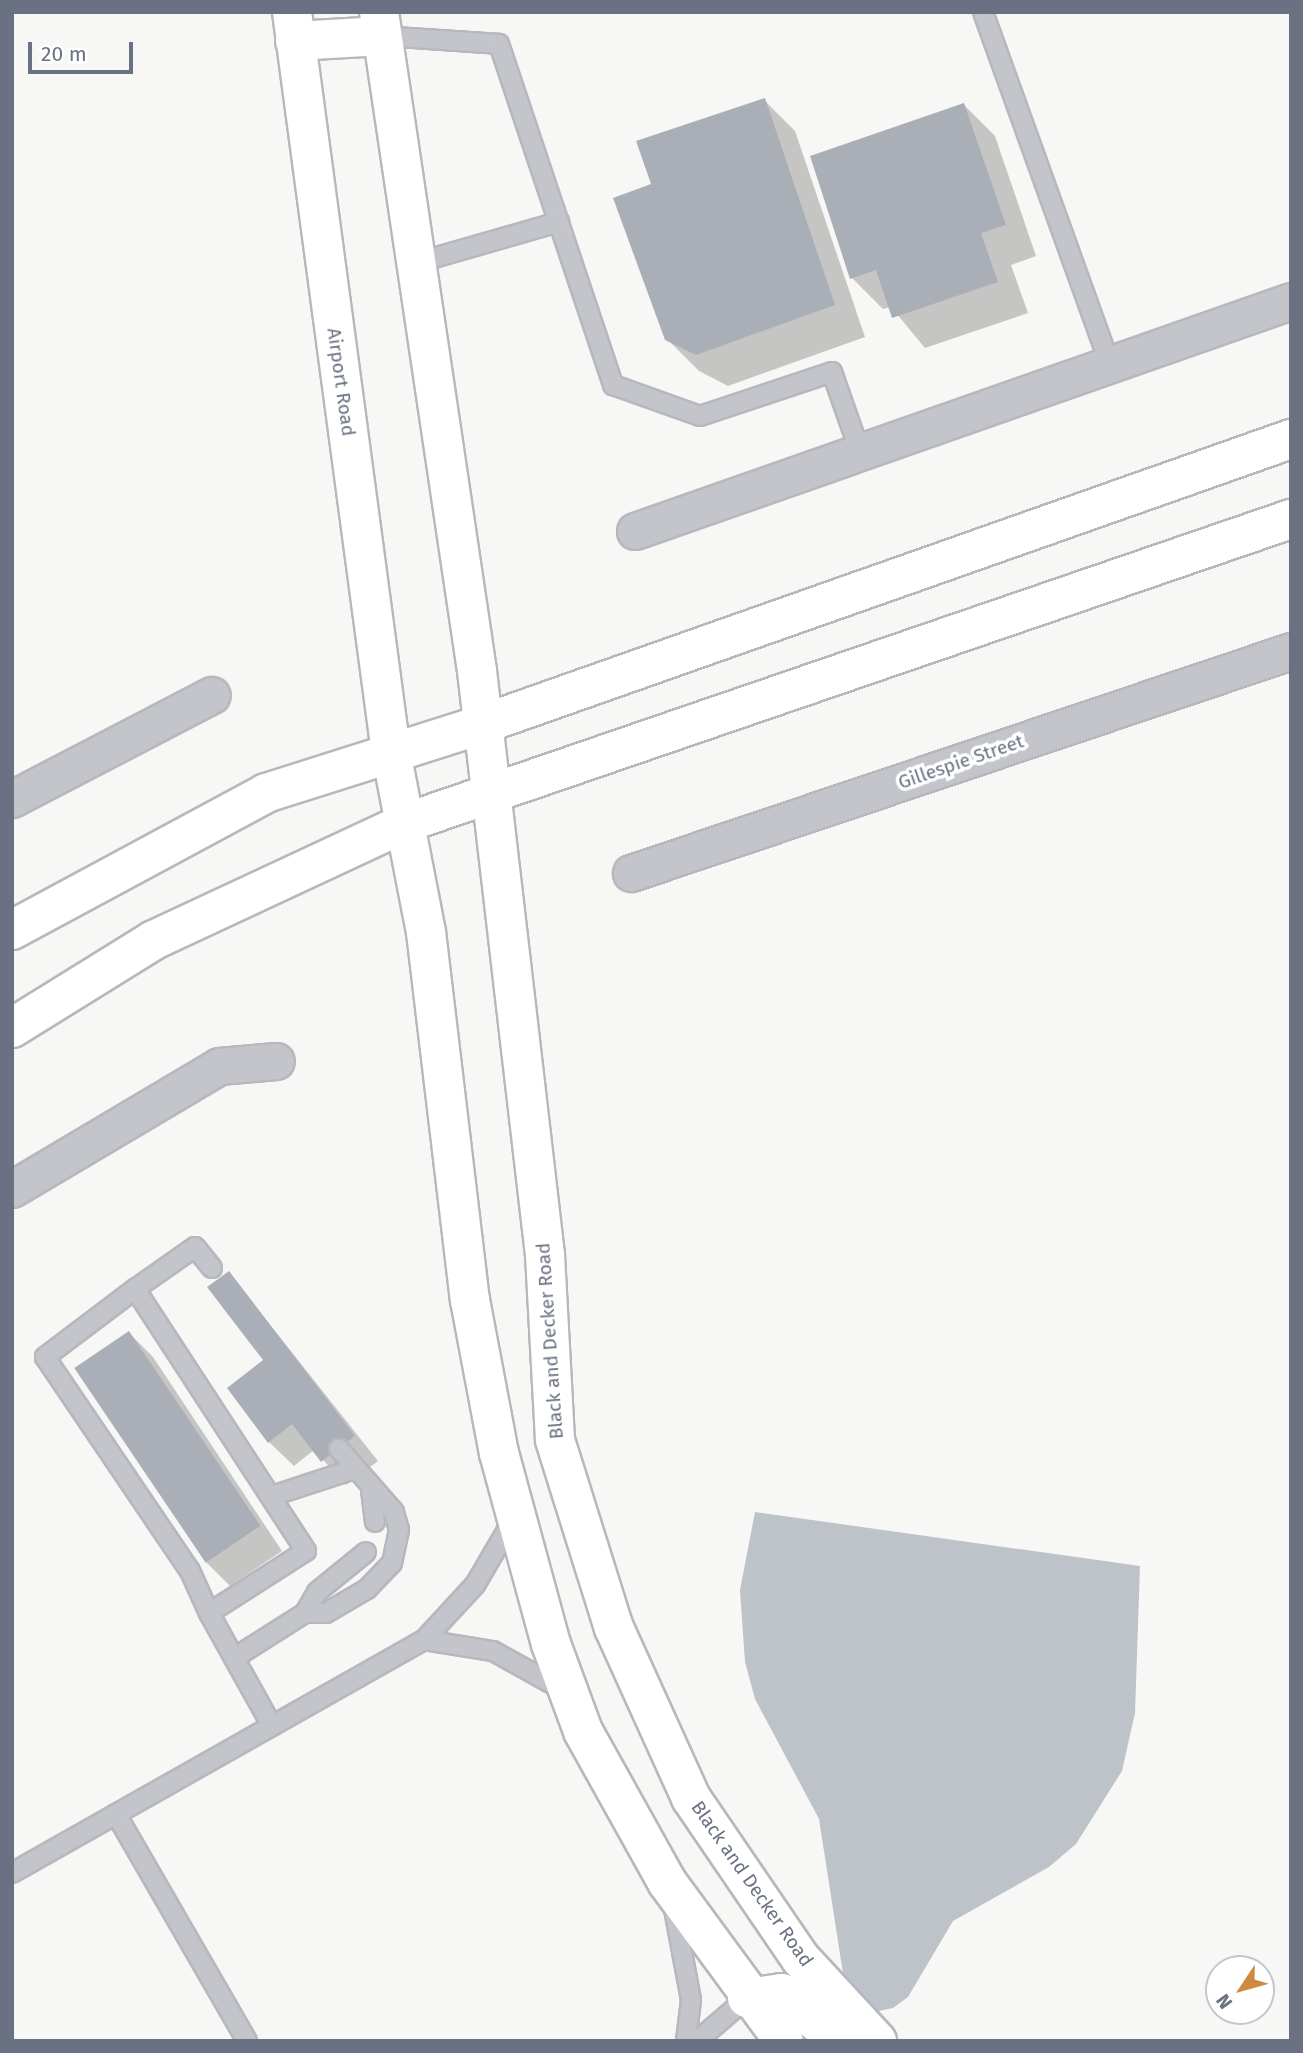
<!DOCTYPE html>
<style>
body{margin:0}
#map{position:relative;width:1303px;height:2053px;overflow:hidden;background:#f7f8f5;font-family:"Fira Sans",sans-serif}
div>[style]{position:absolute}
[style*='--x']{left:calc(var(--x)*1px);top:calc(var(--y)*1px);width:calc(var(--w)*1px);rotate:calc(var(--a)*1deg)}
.water>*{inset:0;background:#bec3ca}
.shadow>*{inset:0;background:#0003}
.building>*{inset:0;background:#aaaeb7;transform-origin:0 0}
.roads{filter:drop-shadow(2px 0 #b6b8be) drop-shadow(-2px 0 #b6b8be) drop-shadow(0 2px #b6b8be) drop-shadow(0 -2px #b6b8be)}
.lane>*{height:18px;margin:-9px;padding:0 9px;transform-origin:9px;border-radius:9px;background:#c4c5ca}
.street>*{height:35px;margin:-17.5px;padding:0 17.5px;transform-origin:17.5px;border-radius:17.5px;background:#c4c5ca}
.secondary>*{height:38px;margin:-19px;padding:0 19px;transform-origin:19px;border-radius:19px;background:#fff}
.highway>*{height:38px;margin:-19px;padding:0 19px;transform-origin:19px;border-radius:19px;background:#fff}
span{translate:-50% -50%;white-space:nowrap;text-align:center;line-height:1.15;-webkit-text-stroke:7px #fff;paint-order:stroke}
.street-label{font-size:19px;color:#6a7183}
.frame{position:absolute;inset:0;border:14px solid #6a7183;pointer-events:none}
.north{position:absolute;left:1205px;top:1955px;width:70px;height:70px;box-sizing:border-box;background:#fff;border:2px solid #c3c6cd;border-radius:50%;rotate:234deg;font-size:19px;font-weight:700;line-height:28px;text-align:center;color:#6a7183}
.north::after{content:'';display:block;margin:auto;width:24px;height:32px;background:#ce8a3f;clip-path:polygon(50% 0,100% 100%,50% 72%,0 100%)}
.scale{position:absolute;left:28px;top:42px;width:105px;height:32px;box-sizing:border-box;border:4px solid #6a7183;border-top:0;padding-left:9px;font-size:21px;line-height:24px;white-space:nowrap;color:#6a7183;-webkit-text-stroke:5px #fff;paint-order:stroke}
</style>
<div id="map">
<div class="water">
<i style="clip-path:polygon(755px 1512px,1140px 1566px,1135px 1713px,1122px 1771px,1076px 1844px,1049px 1867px,953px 1921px,908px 1997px,893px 2008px,869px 2013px,844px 1980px,819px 1819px,755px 1699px,745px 1662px,740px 1590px)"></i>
</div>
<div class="shadow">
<i style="clip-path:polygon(764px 100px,795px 131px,865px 337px,728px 386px,699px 371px,667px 339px)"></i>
<i style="clip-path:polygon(964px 105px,995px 136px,1036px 256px,1011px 265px,1028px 313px,925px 348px,891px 307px,883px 309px,852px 278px)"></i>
<i style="clip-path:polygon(229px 1273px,378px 1461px,346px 1485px,314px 1450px,294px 1466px,269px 1442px,265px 1361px)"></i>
<i style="clip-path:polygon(129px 1333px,153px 1357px,282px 1551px,230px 1586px,206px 1562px)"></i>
</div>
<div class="building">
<i style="clip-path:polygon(765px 98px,835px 305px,696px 355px,665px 340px,613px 198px,651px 184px,636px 141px)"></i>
<i style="clip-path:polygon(964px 103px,1006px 225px,981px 233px,998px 282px,892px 318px,876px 270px,850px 279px,810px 156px)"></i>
<i style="clip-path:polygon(229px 1271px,355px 1436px,321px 1462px,292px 1424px,268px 1443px,227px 1388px,263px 1360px,207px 1287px)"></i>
<i style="left:129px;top:1331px;width:235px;height:66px;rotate:56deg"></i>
</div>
<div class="roads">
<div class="lane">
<i style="--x:983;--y:12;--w:375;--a:70.2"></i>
<i style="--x:382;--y:36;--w:117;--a:3.9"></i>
<i style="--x:499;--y:44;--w:360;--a:71.5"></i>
<i style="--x:613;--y:385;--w:92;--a:19.6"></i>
<i style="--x:700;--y:416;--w:139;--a:-18.4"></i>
<i style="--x:832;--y:372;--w:85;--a:70.7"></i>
<i style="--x:416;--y:263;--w:149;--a:-16"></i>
<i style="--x:135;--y:1289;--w:73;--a:-35"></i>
<i style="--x:195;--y:1247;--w:27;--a:51"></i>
<i style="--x:371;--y:1490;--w:32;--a:83"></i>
<i style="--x:275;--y:1495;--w:83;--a:-18.2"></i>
<i style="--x:209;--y:1613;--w:115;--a:-32.6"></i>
<i style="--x:306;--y:1551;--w:313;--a:-123.1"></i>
<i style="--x:135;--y:1289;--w:113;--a:142.9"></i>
<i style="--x:45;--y:1357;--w:258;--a:55.9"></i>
<i style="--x:190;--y:1571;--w:46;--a:65.7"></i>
<i style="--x:209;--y:1613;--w:129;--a:60.9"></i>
<i style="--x:305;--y:1613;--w:24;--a:-60"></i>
<i style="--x:317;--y:1592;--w:63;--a:-39.2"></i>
<i style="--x:424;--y:1640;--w:70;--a:9.1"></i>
<i style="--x:493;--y:1651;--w:80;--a:29.1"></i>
<i style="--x:234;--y:1658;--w:84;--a:-32.4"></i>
<i style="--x:305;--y:1613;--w:21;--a:0"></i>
<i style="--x:326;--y:1613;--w:48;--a:-30.3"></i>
<i style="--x:367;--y:1589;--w:36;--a:-46"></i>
<i style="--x:392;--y:1563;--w:34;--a:-78"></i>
<i style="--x:399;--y:1530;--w:19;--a:-106"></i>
<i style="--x:394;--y:1512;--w:84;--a:-131.1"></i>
<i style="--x:116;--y:1814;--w:262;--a:60"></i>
<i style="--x:12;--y:1873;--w:473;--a:-29.5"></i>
<i style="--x:424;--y:1640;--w:75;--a:-47.2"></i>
<i style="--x:475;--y:1585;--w:75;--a:-59.7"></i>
<i style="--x:674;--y:1909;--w:93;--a:79.4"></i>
<i style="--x:691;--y:2000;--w:41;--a:97"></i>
<i style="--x:697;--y:2041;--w:66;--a:-40.7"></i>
</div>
<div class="street">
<i style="--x:635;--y:531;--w:695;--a:-19.32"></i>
<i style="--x:12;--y:799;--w:225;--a:-27.5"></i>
<i style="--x:631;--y:873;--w:696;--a:-18.59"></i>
<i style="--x:12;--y:1189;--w:241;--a:-30.7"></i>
<i style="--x:219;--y:1066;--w:57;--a:-5"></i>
</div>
<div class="secondary">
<i style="--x:292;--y:12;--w:747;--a:82.38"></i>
<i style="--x:391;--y:752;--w:183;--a:79"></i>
<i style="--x:426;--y:932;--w:371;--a:83.2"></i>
<i style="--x:470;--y:1300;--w:156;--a:79.3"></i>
<i style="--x:499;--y:1453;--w:198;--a:74.8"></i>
<i style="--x:551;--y:1644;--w:93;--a:69.8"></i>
<i style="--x:583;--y:1731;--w:173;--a:60.9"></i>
<i style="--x:667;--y:1882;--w:197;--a:53.7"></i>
<i style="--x:379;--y:12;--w:666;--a:81.54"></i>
<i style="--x:477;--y:671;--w:588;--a:83.36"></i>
<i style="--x:545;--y:1255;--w:185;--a:86.9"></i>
<i style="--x:555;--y:1440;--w:197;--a:72.6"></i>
<i style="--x:614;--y:1628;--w:187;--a:65.6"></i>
<i style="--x:691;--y:1798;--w:195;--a:55.7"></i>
<i style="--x:801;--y:1959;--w:112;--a:47.2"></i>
<i style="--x:295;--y:41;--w:87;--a:-3.3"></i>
<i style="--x:747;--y:1998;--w:35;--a:-8"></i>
<i style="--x:782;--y:1993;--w:75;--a:40.1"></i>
</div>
<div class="highway">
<i style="--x:12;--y:930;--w:289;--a:-28.3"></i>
<i style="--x:266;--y:793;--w:228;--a:-17.6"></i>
<i style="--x:483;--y:724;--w:857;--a:-19.43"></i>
<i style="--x:12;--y:1028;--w:167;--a:-31.8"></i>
<i style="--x:154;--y:940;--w:277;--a:-25"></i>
<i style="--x:405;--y:823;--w:937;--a:-18.94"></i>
</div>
</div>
<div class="street-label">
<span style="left:341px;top:382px;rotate:82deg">Airport Road</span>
<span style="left:961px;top:762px;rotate:-19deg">Gillespie Street</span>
<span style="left:550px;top:1341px;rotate:-94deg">Black and Decker Road</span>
<span style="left:752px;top:1884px;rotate:55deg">Black and Decker Road</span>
</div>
<div class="frame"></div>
<div class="north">N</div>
<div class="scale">20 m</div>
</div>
